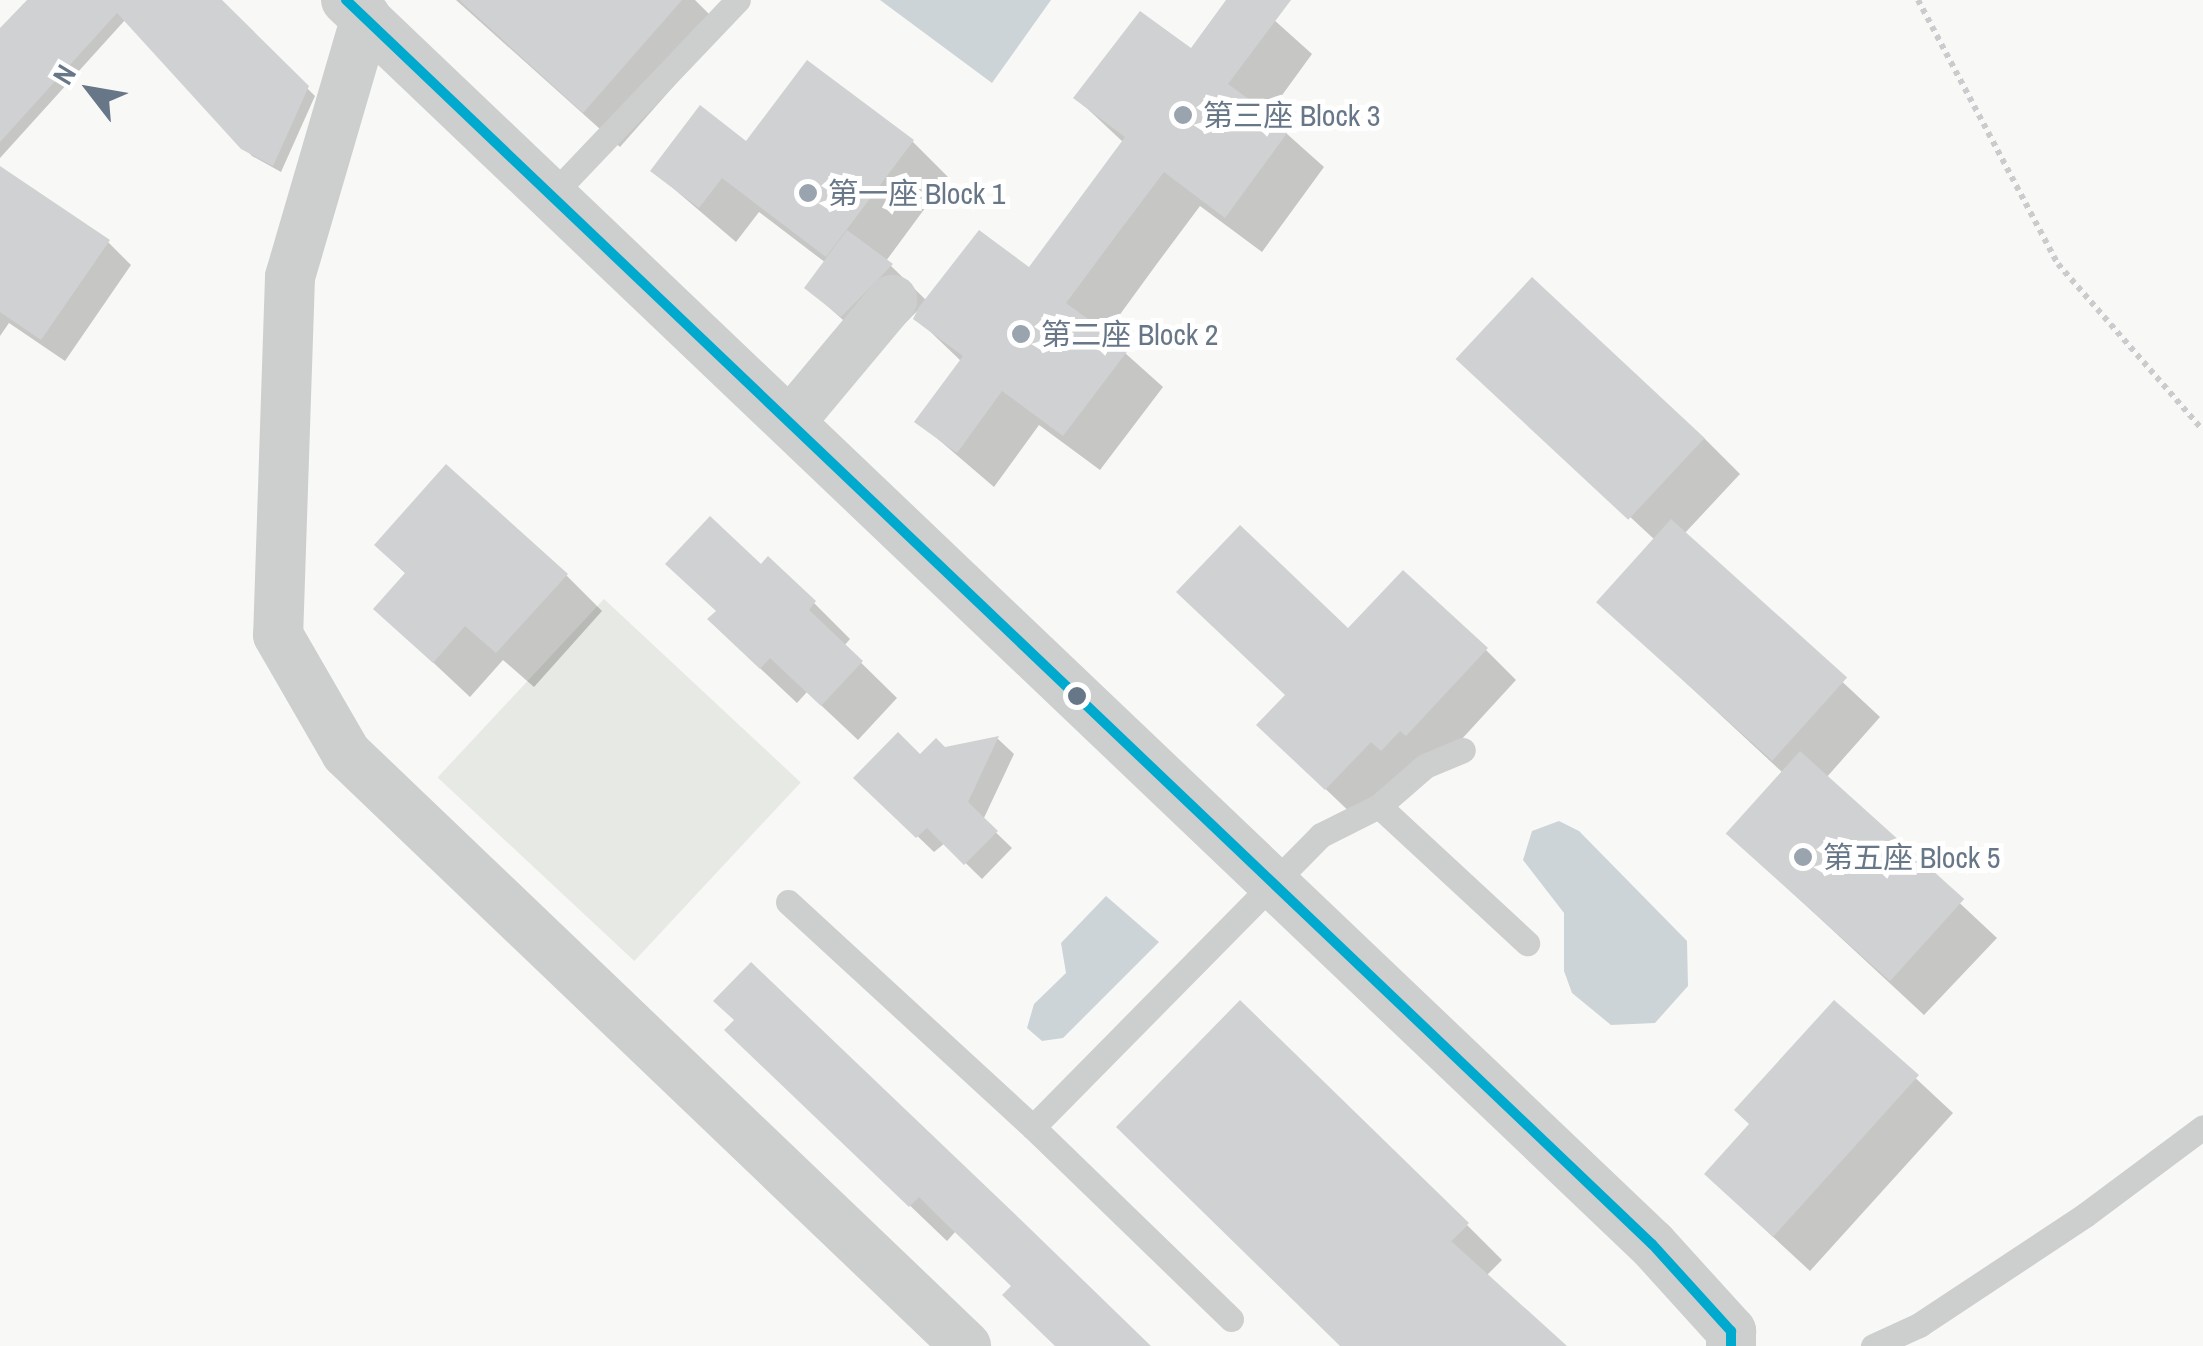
<!DOCTYPE html>
<meta charset="utf-8">
<style>
body{margin:0}
#map{position:relative;width:2203px;height:1346px;overflow:hidden;background:#f8f8f7;font-family:"Archivo Narrow","Noto Sans TC",sans-serif}
div>[style]{position:absolute}
[style*='--x']{left:calc(var(--x)*1px);top:calc(var(--y)*1px);width:calc(var(--w)*1px);rotate:calc(var(--a)*1deg)}
.green>*{inset:0;background:#e6e9e4;transform-origin:0 0}
.water>*{inset:0;background:#cdd4d8}
.shadow>*{inset:0;background:#0003}
.building>*{inset:0;background:#d0d1d2;transform-origin:0 0}
.path>*{height:6px;margin-top:-3px;transform-origin:0;background:repeating-linear-gradient(90deg,#cacbcc 0 5px,transparent 0 10px)}
.service>*{height:25px;margin:-12.5px;padding:0 12.5px;transform-origin:12.5px;border-radius:12.5px;background:#cdcece}
.minor>*{height:50px;margin:-25px;padding:0 25px;transform-origin:25px;border-radius:25px;background:#cdcece}
.bus-1>*{height:10px;margin:-5px;padding:0 5px;transform-origin:5px;border-radius:5px;background:#00a9ce}
.dots>*{width:28px;height:28px;translate:-50% -50%;box-sizing:border-box;border:5px solid #fff;border-radius:50%}
span{translate:-50% -50%;white-space:nowrap;text-align:center;line-height:1.15;-webkit-text-stroke:10px #fff;paint-order:stroke}
.poi-label{font-size:30px;color:#687787}
.left{translate:0 -50%;text-align:left}
.north{position:absolute;left:40px;top:40px;width:100px;height:100px;-webkit-text-stroke:8px #fff;paint-order:stroke;rotate:301deg;font-size:28px;font-weight:700;line-height:40px;text-align:center;color:#687787}
.north::after{content:'';display:block;margin:auto;width:35px;height:45px;background:#687787;clip-path:polygon(50% 0,100% 100%,50% 72%,0 100%)}
</style>
<div id="map">
<div class="green">
<i style="left:604px;top:599px;width:269px;height:244px;rotate:43deg"></i>
</div>
<div class="water">
<i style="clip-path:polygon(880px 0,1051px 0,992px 83px)"></i>
<i style="clip-path:polygon(1559px 821px,1579px 831px,1687px 941px,1688px 986px,1655px 1023px,1611px 1025px,1572px 993px,1564px 971px,1564px 913px,1523px 860px,1532px 831px)"></i>
<i style="clip-path:polygon(1106px 896px,1159px 942px,1063px 1038px,1042px 1041px,1027px 1028px,1034px 1004px,1066px 973px,1061px 943px)"></i>
</div>
<div class="shadow">
<i style="clip-path:polygon(30px 0,218px 0,315px 96px,281px 172px,252px 156px,126px 19px,0 158px,0 31px)"></i>
<i style="clip-path:polygon(456px 0,695px 0,724px 29px,620px 147px)"></i>
<i style="clip-path:polygon(1230px 0,1252px 0,1312px 54px,1267px 116px,1324px 167px,1262px 252px,1200px 206px,1156px 265px,1105px 335px,1163px 387px,1100px 470px,1039px 425px,994px 487px,918px 422px,962px 362px,917px 319px,923px 305px,878px 351px,807px 288px,826px 263px,759px 212px,736px 242px,653px 171px,747px 144px,912px 141px,948px 177px,886px 261px,929px 303px,1029px 271px,1124px 143px,1076px 98px,1191px 51px)"></i>
<i style="clip-path:polygon(0 186px,108px 242px,131px 265px,65px 361px,9px 323px,0 336px)"></i>
<i style="clip-path:polygon(1460px 359px,1704px 438px,1740px 474px,1684px 534px,1880px 717px,1826px 778px,1997px 938px,1924px 1015px,1729px 834px,1783px 773px,1600px 603px,1655px 540px)"></i>
<i style="clip-path:polygon(377px 545px,566px 575px,602px 611px,534px 687px,503px 660px,470px 697px,376px 609px,407px 575px)"></i>
<i style="clip-path:polygon(761px 567px,814px 603px,850px 639px,844px 646px,897px 698px,858px 740px,807px 692px,797px 703px,746px 655px)"></i>
<i style="clip-path:polygon(1348px 632px,1486px 650px,1516px 680px,1438px 765px,1357px 819px,1290px 755px)"></i>
<i style="clip-path:polygon(998px 739px,1014px 754px,983px 820px,1012px 848px,982px 879px,945px 843px,934px 852px,857px 778px)"></i>
<i style="clip-path:polygon(1835px 1003px,1953px 1113px,1810px 1271px,1743px 1209px)"></i>
<i style="clip-path:polygon(763px 1065px,1147px 1346px,1057px 1346px,1014px 1287px,956px 1231px,947px 1241px)"></i>
<i style="clip-path:polygon(1467px 1225px,1502px 1260px,1486px 1276px,1561px 1346px,1342px 1346px)"></i>
</div>
<div class="building">
<i style="clip-path:polygon(27px 0,222px 0,309px 86px,273px 166px,241px 149px,117px 13px,0 142px,0 28px)"></i>
<i style="clip-path:polygon(459px 0,682px 0,583px 113px)"></i>
<i style="clip-path:polygon(1226px 0,1291px 0,1228px 84px,1290px 129px,1225px 218px,1164px 172px,1121px 229px,1066px 303px,1129px 349px,1063px 436px,1002px 391px,957px 453px,914px 422px,963px 356px,913px 319px,919px 307px,979px 230px,1029px 267px,1125px 137px,1073px 98px,1140px 11px,1191px 48px)"></i>
<i style="clip-path:polygon(807px 60px,914px 140px,826px 257px,722px 178px,699px 208px,650px 171px,700px 105px,746px 141px)"></i>
<i style="clip-path:polygon(0 166px,110px 240px,41px 340px,0 312px)"></i>
<i style="clip-path:polygon(847px 230px,893px 264px,841px 317px,804px 288px)"></i>
<i style="left:1532px;top:277px;width:236px;height:112px;rotate:43deg"></i>
<i style="clip-path:polygon(446px 464px,568px 574px,496px 653px,465px 626px,433px 663px,373px 609px,405px 573px,374px 545px)"></i>
<i style="clip-path:polygon(710px 516px,761px 564px,768px 556px,816px 601px,809px 610px,863px 661px,821px 706px,770px 658px,760px 669px,707px 619px,716px 611px,665px 564px)"></i>
<i style="left:1671px;top:519px;width:237px;height:112px;rotate:42deg"></i>
<i style="clip-path:polygon(1240px 525px,1348px 628px,1403px 570px,1488px 648px,1406px 736px,1400px 731px,1381px 751px,1371px 742px,1325px 790px,1256px 725px,1285px 695px,1176px 592px)"></i>
<i style="clip-path:polygon(898px 732px,920px 754px,936px 738px,945px 747px,999px 736px,968px 802px,998px 831px,964px 865px,927px 828px,916px 838px,853px 778px)"></i>
<i style="left:1800px;top:751px;width:221px;height:111px;rotate:42deg"></i>
<i style="clip-path:polygon(751px 962px,1020px 1219px,1151px 1346px,1055px 1346px,1002px 1295px,1011px 1286px,939px 1217px,919px 1197px,909px 1207px,724px 1030px,734px 1020px,713px 1001px)"></i>
<i style="clip-path:polygon(1240px 1000px,1469px 1223px,1451px 1241px,1567px 1346px,1340px 1346px,1116px 1127px)"></i>
<i style="clip-path:polygon(1834px 1000px,1919px 1075px,1773px 1237px,1704px 1174px,1749px 1124px,1734px 1110px)"></i>
</div>
<div class="path">
<i style="--x:1918;--y:0;--w:299;--a:62.1"></i>
<i style="--x:2058;--y:264;--w:220;--a:48.9"></i>
</div>
<div class="service">
<i style="--x:553;--y:194;--w:268;--a:-46.4"></i>
<i style="--x:1379;--y:806;--w:202;--a:42.8"></i>
<i style="--x:788;--y:902;--w:333;--a:42.6"></i>
<i style="--x:1231;--y:1319;--w:276;--a:-135.9"></i>
<i style="--x:1033;--y:1127;--w:410;--a:-45.4"></i>
<i style="--x:1321;--y:835;--w:65;--a:-26.6"></i>
<i style="--x:1379;--y:806;--w:61;--a:-41"></i>
<i style="--x:1425;--y:766;--w:41;--a:-22.8"></i>
<i style="--x:1873;--y:1346;--w:51;--a:-24.5"></i>
<i style="--x:1919;--y:1325;--w:199;--a:-33.5"></i>
<i style="--x:2085;--y:1215;--w:147;--a:-36.7"></i>
</div>
<div class="minor">
<i style="--x:346;--y:0;--w:1804;--a:43.61"></i>
<i style="--x:1652;--y:1244;--w:118;--a:47.8"></i>
<i style="--x:1731;--y:1331;--w:15;--a:90"></i>
<i style="--x:366;--y:17;--w:271;--a:106.3"></i>
<i style="--x:290;--y:277;--w:358;--a:91.9"></i>
<i style="--x:278;--y:635;--w:136;--a:60"></i>
<i style="--x:346;--y:753;--w:858;--a:43.72"></i>
<i style="--x:791;--y:421;--w:158;--a:-50.1"></i>
</div>
<div class="bus-1">
<i style="--x:346;--y:0;--w:1804;--a:43.61"></i>
<i style="--x:1652;--y:1244;--w:118;--a:47.8"></i>
<i style="--x:1731;--y:1331;--w:15;--a:90"></i>
</div>
<div class="dots">
<i style="left:1183px;top:115px;background:#9aa4ae"></i>
<i style="left:808px;top:193px;background:#9aa4ae"></i>
<i style="left:1021px;top:334px;background:#9aa4ae"></i>
<i style="left:1077px;top:696px;background:#687787"></i>
<i style="left:1803px;top:857px;background:#9aa4ae"></i>
</div>
<div class="poi-label">
<span class="left" style="left:1203px;top:115px">第三座 Block 3</span>
<span class="left" style="left:828px;top:193px">第一座 Block 1</span>
<span class="left" style="left:1041px;top:334px">第二座 Block 2</span>
<span class="left" style="left:1823px;top:857px">第五座 Block 5</span>
</div>
<div class="north">N</div>
</div>
